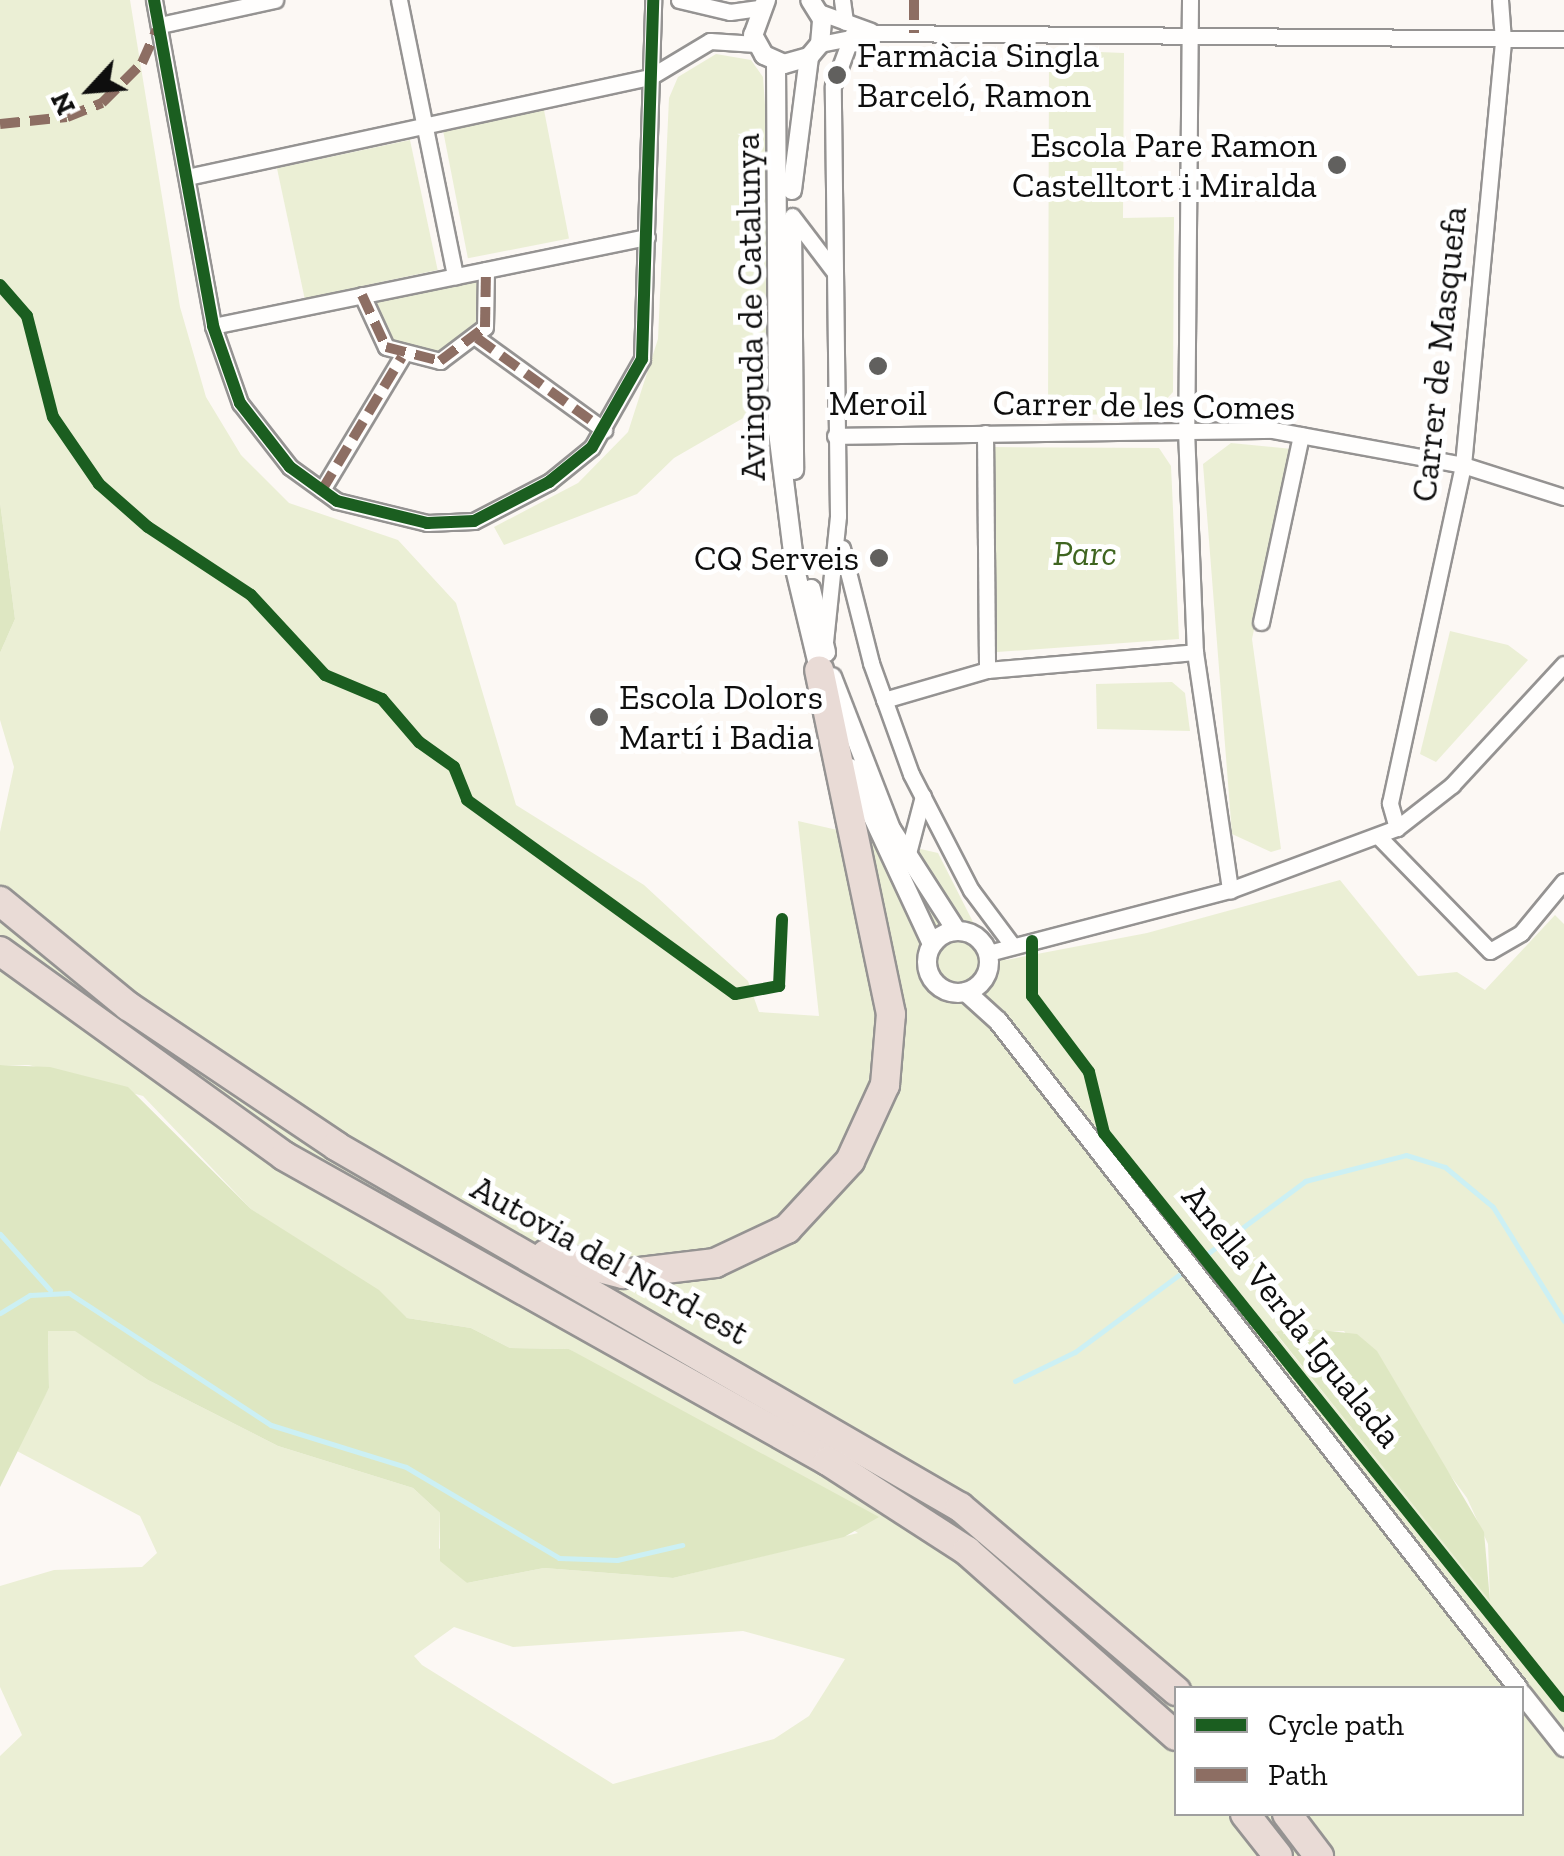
<!DOCTYPE html>
<meta charset="utf-8">
<style>
body{margin:0}
#map{position:relative;width:1564px;height:1856px;overflow:hidden;background:#fcf8f4;font-family:"Zilla Slab",serif}
div>[style]{position:absolute}
[style*='--x']{left:calc(var(--x)*1px);top:calc(var(--y)*1px);width:calc(var(--w)*1px);rotate:calc(var(--a)*1deg)}
.green>*{inset:0;background:#ebefd5;transform-origin:0 0}
.forest>*{inset:0;background:#dee7c2}
.stream>*{height:5px;margin:-2.5px;padding:0 2.5px;transform-origin:2.5px;border-radius:2.5px;background:#ccf0f4}
.roads{filter:drop-shadow(2px 0 #959392) drop-shadow(-2px 0 #959392) drop-shadow(0 2px #959392) drop-shadow(0 -2px #959392)}
.minor>*{height:15px;margin:-7.5px;padding:0 7.5px;transform-origin:7.5px;border-radius:7.5px;background:#fffefd}
.tertiary>*{height:18px;margin:-9px;padding:0 9px;transform-origin:9px;border-radius:9px;background:#fffefd}
.tertiary>.ring{margin:-9px;padding:0;box-sizing:content-box;background:none;border:18px solid #fffefd;border-radius:50%}
.motorway>*{height:28px;margin:-14px;padding:0 14px;transform-origin:14px;border-radius:14px;background:#e9dbd6}
.quiet>*{height:10px;margin-top:-5px;transform-origin:0;background:repeating-linear-gradient(90deg,#8d6e63 0 20px,transparent 0 30px)}
.cycleway>*{height:12px;margin:-6px;padding:0 6px;transform-origin:6px;border-radius:6px;background:#1b5e20}
.dots>*{width:28px;height:28px;translate:-50% -50%;box-sizing:border-box;border:5px solid #fff;border-radius:50%}
span{translate:-50% -50%;white-space:nowrap;text-align:center;line-height:1.15;-webkit-text-stroke:10px #fff;paint-order:stroke}
.poi-label{font-size:35px;color:#0e0e0e}
.left{translate:0 -50%;text-align:left}
.right{translate:-100% -50%;text-align:right}
.street-label{font-size:35px;color:#0e0e0e}
.park-label{font-size:35px;color:#3f6520;font-style:italic}
.legend{position:absolute;left:1174px;top:1686px;width:350px;height:130px;box-sizing:border-box;background:#fff;border:2px solid #9f9f9f;margin:0;padding:12px 18px;list-style:none;font-size:30px;color:#0e0e0e}
.legend li{display:flex;align-items:center;gap:20px;height:50px}
.legend b{width:50px;border:2px solid #9f9f9f}
.north{position:absolute;left:40px;top:40px;width:100px;height:100px;-webkit-text-stroke:8px #fff;paint-order:stroke;rotate:244deg;font-size:28px;font-weight:700;line-height:40px;text-align:center;color:#0e0e0e}
.north::after{content:'';display:block;margin:auto;width:35px;height:45px;background:#0e0e0e;clip-path:polygon(50% 0,100% 100%,50% 72%,0 100%)}
</style>
<div id="map">
<div class="green">
<i style="clip-path:polygon(evenodd,0 0,130px 0,180px 307px,206px 397px,241px 455px,289px 503px,398px 540px,456px 603px,516px 805px,644px 885px,748px 981px,759px 1012px,819px 1016px,798px 821px,938px 853px,973px 922px,1006px 960px,1147px 933px,1340px 880px,1418px 976px,1457px 972px,1485px 990px,1555px 915px,1564px 924px,1564px 1856px,0 1856px,0 1756px,22px 1735px,0 1687px,0 1586px,54px 1570px,142px 1567px,157px 1553px,140px 1516px,15px 1450px,49px 1388px,48px 1331px,76px 1331px,148px 1380px,278px 1446px,413px 1488px,440px 1513px,439px 1548px,467px 1583px,544px 1568px,673px 1578px,858px 1533px,569px 1349px,510px 1348px,471px 1328px,407px 1318px,251px 1209px,143px 1096px,29px 1065px,0 1065px,0 832px,14px 767px,0 720px,0 653px,15px 619px,0 502px,0 0,1344px 1331px,1467px 1498px,1488px 1544px,1490px 1600px,1275px 1333px,1344px 1331px,0 0,454px 1627px,513px 1647px,743px 1631px,845px 1659px,809px 1716px,774px 1739px,613px 1784px,422px 1665px,414px 1656px,454px 1627px,0 0,1176px 1688px,1522px 1688px,1522px 1814px,1176px 1814px,1176px 1688px)"></i>
<i style="clip-path:polygon(1049px 50px,1124px 53px,1123px 218px,1174px 217px,1173px 392px,1153px 414px,1048px 415px)"></i>
<i style="clip-path:polygon(716px 54px,751px 60px,763px 77px,770px 175px,764px 406px,674px 458px,637px 494px,504px 545px,494px 527px,578px 483px,628px 432px,658px 339px,669px 98px,678px 77px)"></i>
<i style="left:544px;top:110px;width:131px;height:103px;rotate:79deg"></i>
<i style="left:410px;top:140px;width:133px;height:136px;rotate:78deg"></i>
<i style="clip-path:polygon(488px 278px,491px 309px,458px 354px,402px 357px,364px 305px)"></i>
<i style="clip-path:polygon(1231px 443px,1292px 449px,1252px 639px,1281px 849px,1271px 852px,1232px 834px,1203px 464px)"></i>
<i style="clip-path:polygon(993px 447px,1159px 448px,1171px 466px,1179px 639px,997px 652px)"></i>
<i style="clip-path:polygon(1450px 631px,1508px 645px,1528px 660px,1436px 762px,1420px 754px)"></i>
<i style="clip-path:polygon(1172px 682px,1185px 693px,1190px 731px,1097px 729px,1096px 684px)"></i>
</div>
<div class="forest">
<i style="clip-path:polygon(0 502px,15px 619px,0 653px)"></i>
<i style="clip-path:polygon(0 1065px,50px 1067px,128px 1087px,251px 1209px,379px 1290px,407px 1318px,471px 1328px,510px 1348px,569px 1349px,879px 1517px,844px 1537px,673px 1578px,544px 1568px,467px 1583px,440px 1561px,440px 1513px,413px 1488px,278px 1446px,148px 1380px,75px 1331px,48px 1331px,49px 1388px,0 1487px)"></i>
<i style="clip-path:polygon(1292px 1327px,1357px 1334px,1377px 1351px,1484px 1532px,1490px 1601px,1275px 1332px)"></i>
</div>
<div class="stream">
<i style="--x:0;--y:1234;--w:75;--a:48.2"></i>
<i style="--x:0;--y:1313;--w:35;--a:-31"></i>
<i style="--x:30;--y:1295;--w:39;--a:-3"></i>
<i style="--x:69;--y:1293;--w:241;--a:33.2"></i>
<i style="--x:271;--y:1425;--w:141;--a:17.3"></i>
<i style="--x:406;--y:1467;--w:178;--a:30.7"></i>
<i style="--x:559;--y:1558;--w:58;--a:2"></i>
<i style="--x:617;--y:1560;--w:67;--a:-13"></i>
<i style="--x:1015;--y:1381;--w:67;--a:-25.8"></i>
<i style="--x:1075;--y:1352;--w:287;--a:-36.6"></i>
<i style="--x:1305;--y:1181;--w:104;--a:-14.4"></i>
<i style="--x:1406;--y:1155;--w:41;--a:17.1"></i>
<i style="--x:1445;--y:1167;--w:62;--a:39.8"></i>
<i style="--x:1493;--y:1207;--w:134;--a:58.1"></i>
</div>
<div class="roads">
<div class="minor">
<i style="--x:154;--y:0;--w:331;--a:79.7"></i>
<i style="--x:213;--y:326;--w:82;--a:70.7"></i>
<i style="--x:240;--y:403;--w:81;--a:52"></i>
<i style="--x:290;--y:467;--w:58;--a:35.9"></i>
<i style="--x:337;--y:501;--w:93;--a:13.7"></i>
<i style="--x:427;--y:523;--w:47;--a:-2.4"></i>
<i style="--x:474;--y:521;--w:85;--a:-27.5"></i>
<i style="--x:549;--y:482;--w:55;--a:-39.1"></i>
<i style="--x:592;--y:447;--w:101;--a:-60.4"></i>
<i style="--x:642;--y:359;--w:359;--a:-88.2"></i>
<i style="--x:399;--y:0;--w:282;--a:78.5"></i>
<i style="--x:679;--y:0;--w:52;--a:13.2"></i>
<i style="--x:730;--y:12;--w:29;--a:-8"></i>
<i style="--x:842;--y:0;--w:22;--a:82"></i>
<i style="--x:1190;--y:0;--w:430;--a:90.5"></i>
<i style="--x:1186;--y:430;--w:222;--a:87.7"></i>
<i style="--x:1195;--y:652;--w:241;--a:81.6"></i>
<i style="--x:819;--y:12;--w:55;--a:20.1"></i>
<i style="--x:160;--y:25;--w:118;--a:-12.3"></i>
<i style="--x:820;--y:44;--w:56;--a:-11.3"></i>
<i style="--x:875;--y:33;--w:689;--a:0.5"></i>
<i style="--x:187;--y:177;--w:474;--a:-12.2"></i>
<i style="--x:650;--y:77;--w:70;--a:-31"></i>
<i style="--x:710;--y:41;--w:46;--a:3.7"></i>
<i style="--x:792;--y:216;--w:68;--a:52.8"></i>
<i style="--x:362;--y:295;--w:57;--a:65.2"></i>
<i style="--x:386;--y:347;--w:56;--a:14.5"></i>
<i style="--x:440;--y:361;--w:56;--a:-37.1"></i>
<i style="--x:485;--y:327;--w:57;--a:-89"></i>
<i style="--x:213;--y:326;--w:443;--a:-11.6"></i>
<i style="--x:477;--y:338;--w:157;--a:35.9"></i>
<i style="--x:985;--y:433;--w:237;--a:89.5"></i>
<i style="--x:835;--y:436;--w:438;--a:-0.8"></i>
<i style="--x:1273;--y:430;--w:193;--a:10.4"></i>
<i style="--x:1463;--y:465;--w:106;--a:17.6"></i>
<i style="--x:322;--y:490;--w:155;--a:-59"></i>
<i style="--x:842;--y:548;--w:119;--a:75.8"></i>
<i style="--x:871;--y:663;--w:118;--a:70.2"></i>
<i style="--x:911;--y:774;--w:131;--a:62.7"></i>
<i style="--x:971;--y:890;--w:69;--a:53.3"></i>
<i style="--x:1261;--y:622;--w:191;--a:-77.9"></i>
<i style="--x:825;--y:642;--w:127;--a:-84.1"></i>
<i style="--x:838;--y:516;--w:430;--a:-90.7"></i>
<i style="--x:833;--y:86;--w:54;--a:-69.6"></i>
<i style="--x:884;--y:700;--w:107;--a:-16.2"></i>
<i style="--x:987;--y:670;--w:209;--a:-4.9"></i>
<i style="--x:1397;--y:828;--w:26;--a:-106"></i>
<i style="--x:1390;--y:803;--w:346;--a:-77.8"></i>
<i style="--x:1463;--y:465;--w:427;--a:-84.6"></i>
<i style="--x:1503;--y:40;--w:40;--a:-94.3"></i>
<i style="--x:1379;--y:837;--w:159;--a:45.8"></i>
<i style="--x:1490;--y:951;--w:36;--a:-30"></i>
<i style="--x:1521;--y:933;--w:67;--a:-50.4"></i>
<i style="--x:907;--y:857;--w:63;--a:-75.3"></i>
<i style="--x:988;--y:953;--w:250;--a:-14.6"></i>
<i style="--x:1230;--y:890;--w:178;--a:-20.4"></i>
<i style="--x:1397;--y:828;--w:70;--a:-38"></i>
<i style="--x:1452;--y:785;--w:165;--a:-47.2"></i>
</div>
<div class="tertiary">
<i style="--x:766;--y:0;--w:37;--a:110"></i>
<i style="--x:753;--y:35;--w:23;--a:61"></i>
<i style="--x:764;--y:55;--w:22;--a:24"></i>
<i style="--x:784;--y:64;--w:26;--a:-16"></i>
<i style="--x:809;--y:57;--w:17;--a:-50"></i>
<i style="--x:820;--y:44;--w:25;--a:-85"></i>
<i style="--x:822;--y:19;--w:22;--a:-122"></i>
<i style="--x:776;--y:61;--w:371;--a:89.7"></i>
<i style="--x:778;--y:432;--w:138;--a:82.9"></i>
<i style="--x:795;--y:569;--w:111;--a:76.5"></i>
<i style="--x:792;--y:190;--w:134;--a:-82.7"></i>
<i style="--x:792;--y:221;--w:249;--a:89.5"></i>
<i style="--x:811;--y:589;--w:65;--a:76.6"></i>
<i style="--x:832;--y:677;--w:163;--a:68.8"></i>
<i style="--x:891;--y:829;--w:120;--a:57.2"></i>
<i style="--x:850;--y:768;--w:194;--a:65"></i>
<i class="ring" style="left:927px;top:931px;width:44px;height:44px"></i>
<i style="--x:966;--y:992;--w:43;--a:42.2"></i>
<i style="--x:998;--y:1021;--w:846;--a:52.06"></i>
<i style="--x:1522;--y:1694;--w:68;--a:51.6"></i>
</div>
<div class="motorway">
<i style="--x:0;--y:901;--w:166;--a:39.4"></i>
<i style="--x:128;--y:1006;--w:251;--a:33.9"></i>
<i style="--x:336;--y:1146;--w:721;--a:30.05"></i>
<i style="--x:960;--y:1507;--w:284;--a:40.4"></i>
<i style="--x:0;--y:951;--w:350;--a:35.8"></i>
<i style="--x:284;--y:1156;--w:624;--a:29.28"></i>
<i style="--x:828;--y:1461;--w:166;--a:32.9"></i>
<i style="--x:967;--y:1551;--w:279;--a:41.5"></i>
<i style="--x:546;--y:1254;--w:80;--a:14.6"></i>
<i style="--x:623;--y:1274;--w:93;--a:-6.8"></i>
<i style="--x:715;--y:1263;--w:80;--a:-25.3"></i>
<i style="--x:787;--y:1229;--w:93;--a:-47.2"></i>
<i style="--x:850;--y:1161;--w:84;--a:-65.3"></i>
<i style="--x:885;--y:1085;--w:71;--a:-85.2"></i>
<i style="--x:891;--y:1014;--w:351;--a:-101.8"></i>
<i style="--x:1245;--y:1814;--w:53;--a:51.8"></i>
<i style="--x:1287;--y:1814;--w:53;--a:52.7"></i>
</div>
</div>
<div class="quiet">
<i style="--x:914;--y:0;--w:33;--a:90"></i>
<i style="--x:0;--y:124;--w:67;--a:-6"></i>
<i style="--x:67;--y:117;--w:38;--a:-22"></i>
<i style="--x:102;--y:103;--w:57;--a:-45"></i>
<i style="--x:142;--y:63;--w:36;--a:-66"></i>
<i style="--x:362;--y:295;--w:57;--a:65.2"></i>
<i style="--x:386;--y:347;--w:56;--a:14.5"></i>
<i style="--x:440;--y:361;--w:56;--a:-37.1"></i>
<i style="--x:485;--y:327;--w:57;--a:-89"></i>
<i style="--x:477;--y:338;--w:157;--a:35.9"></i>
<i style="--x:322;--y:490;--w:155;--a:-59"></i>
</div>
<div class="cycleway">
<i style="--x:154;--y:0;--w:331;--a:79.7"></i>
<i style="--x:213;--y:326;--w:82;--a:70.7"></i>
<i style="--x:240;--y:403;--w:81;--a:52"></i>
<i style="--x:290;--y:467;--w:58;--a:35.9"></i>
<i style="--x:337;--y:501;--w:93;--a:13.7"></i>
<i style="--x:427;--y:523;--w:47;--a:-2.4"></i>
<i style="--x:474;--y:521;--w:85;--a:-27.5"></i>
<i style="--x:549;--y:482;--w:55;--a:-39.1"></i>
<i style="--x:592;--y:447;--w:101;--a:-60.4"></i>
<i style="--x:642;--y:359;--w:359;--a:-88.2"></i>
<i style="--x:0;--y:285;--w:41;--a:48.9"></i>
<i style="--x:27;--y:316;--w:104;--a:75.6"></i>
<i style="--x:53;--y:417;--w:81;--a:55.5"></i>
<i style="--x:99;--y:484;--w:65;--a:41.3"></i>
<i style="--x:148;--y:527;--w:123;--a:33.4"></i>
<i style="--x:251;--y:595;--w:109;--a:47.2"></i>
<i style="--x:325;--y:675;--w:62;--a:22.8"></i>
<i style="--x:382;--y:699;--w:57;--a:49.3"></i>
<i style="--x:419;--y:742;--w:43;--a:35.5"></i>
<i style="--x:454;--y:767;--w:35;--a:68"></i>
<i style="--x:467;--y:800;--w:331;--a:35.9"></i>
<i style="--x:735;--y:994;--w:45;--a:-10.3"></i>
<i style="--x:779;--y:986;--w:67;--a:-87.4"></i>
<i style="--x:1032;--y:941;--w:55;--a:90"></i>
<i style="--x:1032;--y:996;--w:95;--a:53.1"></i>
<i style="--x:1089;--y:1072;--w:63;--a:76.2"></i>
<i style="--x:1104;--y:1133;--w:735;--a:51.24"></i>
</div>
<div class="dots">
<i style="left:837px;top:75px;background:#61605e"></i>
<i style="left:1337px;top:165px;background:#61605e"></i>
<i style="left:878px;top:366px;background:#61605e"></i>
<i style="left:879px;top:558px;background:#61605e"></i>
<i style="left:599px;top:717px;background:#61605e"></i>
</div>
<div class="poi-label">
<span class="left" style="left:857px;top:75px">Farmàcia Singla<br>Barceló, Ramon</span>
<span class="right" style="left:1317px;top:165px">Escola Pare Ramon<br>Castelltort i Miralda</span>
<span style="left:878px;top:403px">Meroil</span>
<span class="right" style="left:859px;top:558px">CQ Serveis</span>
<span class="left" style="left:619px;top:717px">Escola Dolors<br>Martí i Badia</span>
</div>
<div class="street-label">
<span style="left:750px;top:307px;rotate:-91deg">Avinguda de Catalunya</span>
<span style="left:1439px;top:354px;rotate:-84deg">Carrer de Masquefa</span>
<span style="left:1144px;top:405px;rotate:1deg">Carrer de les Comes</span>
<span style="left:610px;top:1260px;rotate:29deg">Autovia del Nord-est</span>
<span style="left:1292px;top:1316px;rotate:51deg">Anella Verda Igualada</span>
</div>
<div class="park-label">
<span style="left:1085px;top:553px">Parc</span>
</div>
<ul class="legend">
<li><b style="height:12px;background:#1b5e20"></b>Cycle path</li>
<li><b style="height:12px;background:#8d6e63"></b>Path</li>
</ul>
<div class="north">N</div>
</div>
